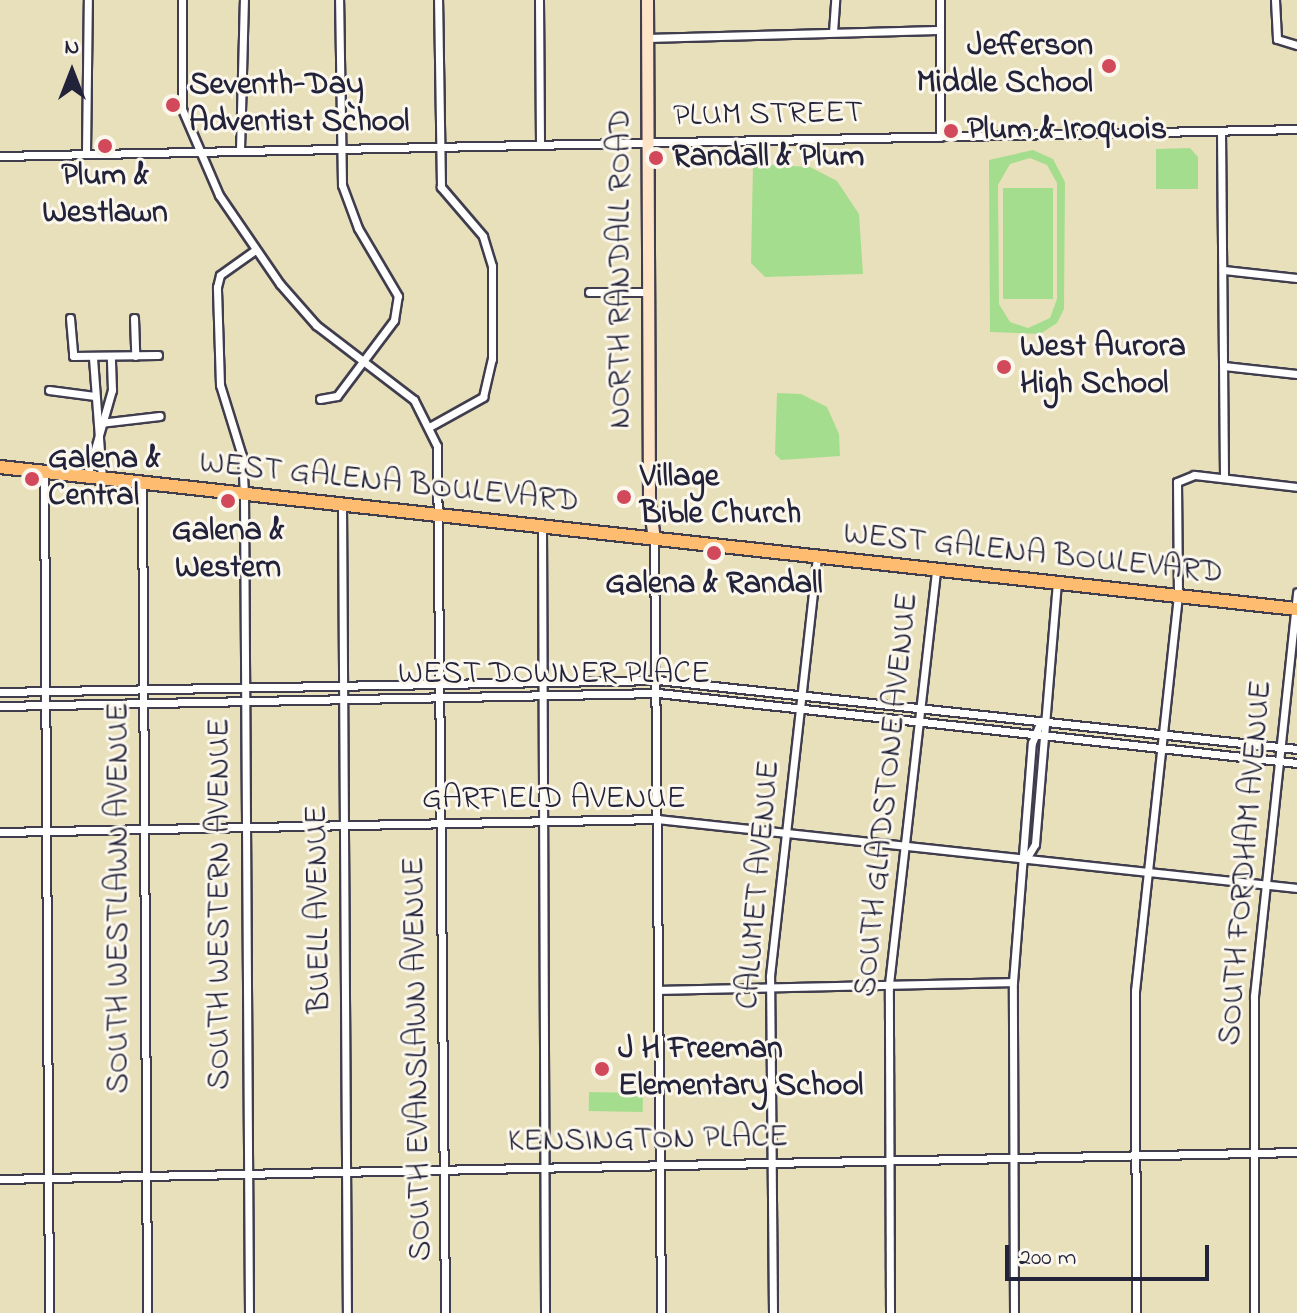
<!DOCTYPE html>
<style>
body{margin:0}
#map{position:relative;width:1297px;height:1313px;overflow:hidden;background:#e8e0bb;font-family:"Indie Flower",sans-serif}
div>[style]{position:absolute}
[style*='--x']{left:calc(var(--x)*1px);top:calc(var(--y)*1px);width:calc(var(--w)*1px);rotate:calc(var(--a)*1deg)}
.green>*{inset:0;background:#a5dd8e;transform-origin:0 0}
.roads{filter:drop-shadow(2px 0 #403e4e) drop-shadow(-2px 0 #403e4e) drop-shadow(0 2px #403e4e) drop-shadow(0 -2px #403e4e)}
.minor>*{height:7px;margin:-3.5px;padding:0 3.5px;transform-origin:3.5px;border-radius:3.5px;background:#fff}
.secondary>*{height:11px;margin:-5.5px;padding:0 5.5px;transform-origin:5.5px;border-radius:5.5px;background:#fee4c6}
.primary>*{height:12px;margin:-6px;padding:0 6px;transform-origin:6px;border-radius:6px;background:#fdbc70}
.dots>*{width:22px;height:22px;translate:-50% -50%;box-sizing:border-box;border:4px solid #fbf7ec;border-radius:50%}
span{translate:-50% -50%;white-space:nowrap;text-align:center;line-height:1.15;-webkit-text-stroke:6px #fbf7ec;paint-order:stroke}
.poi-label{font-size:32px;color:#22223b;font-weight:700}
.right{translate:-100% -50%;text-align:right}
.left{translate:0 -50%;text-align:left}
.street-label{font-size:32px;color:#22223b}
.north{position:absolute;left:32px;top:32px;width:80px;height:80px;-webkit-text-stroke:6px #fbf7ec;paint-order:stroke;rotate:0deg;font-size:22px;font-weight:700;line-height:32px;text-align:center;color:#22223b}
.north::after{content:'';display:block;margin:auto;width:28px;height:36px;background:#22223b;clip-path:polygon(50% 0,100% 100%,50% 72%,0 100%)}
.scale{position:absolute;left:1005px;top:1245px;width:204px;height:36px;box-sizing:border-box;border:4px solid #22223b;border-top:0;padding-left:10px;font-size:24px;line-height:28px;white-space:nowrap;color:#22223b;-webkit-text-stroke:6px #fbf7ec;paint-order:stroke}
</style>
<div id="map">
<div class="green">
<i style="clip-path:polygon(1190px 148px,1198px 157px,1198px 189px,1156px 189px,1156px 149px)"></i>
<i style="clip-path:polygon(evenodd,1033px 150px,1053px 159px,1065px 182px,1064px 309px,1057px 323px,1040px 334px,990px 332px,989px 160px,1033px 150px,1030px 158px,1047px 165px,1057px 183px,1057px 299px,1050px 318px,1028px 328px,1010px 322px,999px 304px,998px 185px,1010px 164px,1030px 158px)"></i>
<i style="clip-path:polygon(753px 164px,810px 167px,837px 181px,859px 214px,863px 274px,765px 277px,751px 263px)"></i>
<i style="left:1003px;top:188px;width:50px;height:111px"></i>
<i style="clip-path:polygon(777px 393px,801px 394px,827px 407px,839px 434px,840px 456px,781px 460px,775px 454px)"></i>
<i style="left:589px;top:1092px;width:54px;height:19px;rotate:1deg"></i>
</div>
<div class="roads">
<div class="minor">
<i style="--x:182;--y:0;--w:109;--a:90"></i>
<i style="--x:182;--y:109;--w:94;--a:66.7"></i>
<i style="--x:219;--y:195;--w:108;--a:55.6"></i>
<i style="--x:280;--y:284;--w:55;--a:48.7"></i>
<i style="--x:316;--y:325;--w:123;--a:37.4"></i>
<i style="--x:414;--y:400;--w:51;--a:63.4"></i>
<i style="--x:437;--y:446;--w:867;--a:89.47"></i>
<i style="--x:539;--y:0;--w:144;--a:89.6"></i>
<i style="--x:1275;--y:0;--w:39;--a:87"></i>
<i style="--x:1277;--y:39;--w:21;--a:17"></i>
<i style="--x:833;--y:32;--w:32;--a:-86"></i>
<i style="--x:647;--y:38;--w:290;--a:-1.6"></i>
<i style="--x:1221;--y:131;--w:347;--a:89.5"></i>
<i style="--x:940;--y:137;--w:137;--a:-90"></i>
<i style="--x:240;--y:150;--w:150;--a:-88.5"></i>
<i style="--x:86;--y:153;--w:153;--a:-89.3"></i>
<i style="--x:0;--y:156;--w:1297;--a:-1.19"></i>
<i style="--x:1224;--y:270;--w:73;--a:6.3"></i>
<i style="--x:589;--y:292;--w:59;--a:0"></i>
<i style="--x:70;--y:318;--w:38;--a:85"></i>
<i style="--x:73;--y:356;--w:85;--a:-0.7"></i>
<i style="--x:134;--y:318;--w:38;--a:88"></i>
<i style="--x:93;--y:358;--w:120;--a:85.7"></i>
<i style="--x:1224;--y:366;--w:73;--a:6.3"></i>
<i style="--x:49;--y:390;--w:46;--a:7.4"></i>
<i style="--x:320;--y:399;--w:17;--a:-10"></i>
<i style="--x:337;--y:396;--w:95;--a:-53.1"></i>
<i style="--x:394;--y:320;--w:24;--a:-81"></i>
<i style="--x:398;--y:296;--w:79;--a:-120.5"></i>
<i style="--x:358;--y:228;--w:46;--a:-110.4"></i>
<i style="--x:342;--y:185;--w:185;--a:-90.9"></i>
<i style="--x:100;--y:423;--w:60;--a:-6.7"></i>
<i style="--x:431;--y:426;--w:60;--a:-29.1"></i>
<i style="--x:483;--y:397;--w:39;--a:-77"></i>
<i style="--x:492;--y:359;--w:93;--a:-90"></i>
<i style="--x:492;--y:266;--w:31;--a:-107"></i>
<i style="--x:483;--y:236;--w:65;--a:-130.6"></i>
<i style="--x:441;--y:187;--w:187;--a:-90.9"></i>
<i style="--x:44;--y:472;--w:841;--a:89.66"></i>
<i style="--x:87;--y:477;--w:91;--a:-74"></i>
<i style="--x:112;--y:390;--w:32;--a:-92"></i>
<i style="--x:142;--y:483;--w:830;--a:89.65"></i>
<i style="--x:342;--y:505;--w:808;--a:89.65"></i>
<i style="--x:542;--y:527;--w:786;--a:89.78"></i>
<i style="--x:654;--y:538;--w:775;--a:89.48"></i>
<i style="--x:0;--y:692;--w:658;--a:-1.04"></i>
<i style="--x:658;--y:680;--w:643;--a:6.16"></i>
<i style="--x:0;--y:706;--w:658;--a:-1.13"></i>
<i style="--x:658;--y:693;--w:643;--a:6.25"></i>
<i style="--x:0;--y:832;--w:657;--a:-1.13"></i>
<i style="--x:657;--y:819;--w:644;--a:6.15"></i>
<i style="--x:1026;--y:859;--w:17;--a:-59"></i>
<i style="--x:1035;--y:844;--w:261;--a:-85.2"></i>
<i style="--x:659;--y:990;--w:354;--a:-1.3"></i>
<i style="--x:0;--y:1179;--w:1297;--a:-1.19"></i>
<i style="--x:249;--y:1313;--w:819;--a:-90.35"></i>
<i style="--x:244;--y:494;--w:38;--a:-93"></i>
<i style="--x:242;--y:456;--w:74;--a:-107.2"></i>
<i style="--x:220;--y:385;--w:98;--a:-91.8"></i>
<i style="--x:217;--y:287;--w:12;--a:-76"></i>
<i style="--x:220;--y:275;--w:43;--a:-35.5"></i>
<i style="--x:773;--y:1313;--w:337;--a:-90.5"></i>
<i style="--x:770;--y:976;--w:421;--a:-83.6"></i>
<i style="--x:890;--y:1313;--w:329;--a:-90.2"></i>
<i style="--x:889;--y:984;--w:417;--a:-83.5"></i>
<i style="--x:1014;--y:1313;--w:331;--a:-90.2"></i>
<i style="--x:1013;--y:982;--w:240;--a:-85.5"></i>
<i style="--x:1032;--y:743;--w:24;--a:-68"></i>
<i style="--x:1136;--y:1313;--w:322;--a:-90.2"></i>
<i style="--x:1135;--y:991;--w:397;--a:-83.8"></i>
<i style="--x:1178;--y:596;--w:114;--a:-90.5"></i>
<i style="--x:1177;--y:482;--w:18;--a:-22"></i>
<i style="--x:1194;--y:475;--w:104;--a:6.6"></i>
<i style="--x:1254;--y:1313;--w:317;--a:-90"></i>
<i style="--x:1254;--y:996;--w:406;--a:-83.9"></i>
</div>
<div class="secondary">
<i style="--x:647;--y:0;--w:503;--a:89.77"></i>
<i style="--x:649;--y:503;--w:35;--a:82"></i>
</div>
<div class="primary">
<i style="--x:0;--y:467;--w:1305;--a:6.25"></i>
</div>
</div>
<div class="dots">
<i style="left:1109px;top:66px;background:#d1495b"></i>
<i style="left:173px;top:105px;background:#d1495b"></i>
<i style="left:951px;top:131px;background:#d1495b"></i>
<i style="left:105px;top:146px;background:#d1495b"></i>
<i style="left:656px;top:158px;background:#d1495b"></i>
<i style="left:1004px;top:367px;background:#d1495b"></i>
<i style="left:32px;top:479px;background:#d1495b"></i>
<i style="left:624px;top:497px;background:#d1495b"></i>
<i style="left:228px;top:501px;background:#d1495b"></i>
<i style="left:714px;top:553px;background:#d1495b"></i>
<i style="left:602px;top:1069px;background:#d1495b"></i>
</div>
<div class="poi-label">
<span class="right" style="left:1093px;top:66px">Jefferson<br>Middle School</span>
<span class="left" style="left:189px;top:105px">Seventh-Day<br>Adventist School</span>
<span class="left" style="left:967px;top:131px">Plum &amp; Iroquois</span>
<span class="left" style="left:672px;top:158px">Randall &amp; Plum</span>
<span style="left:105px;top:196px">Plum &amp;<br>Westlawn</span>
<span class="left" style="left:1020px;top:367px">West Aurora<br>High School</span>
<span class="left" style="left:48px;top:479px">Galena &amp;<br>Central</span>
<span class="left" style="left:640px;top:497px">Village<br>Bible Church</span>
<span style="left:228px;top:551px">Galena &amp;<br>Western</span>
<span style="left:714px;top:585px">Galena &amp; Randall</span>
<span class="left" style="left:618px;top:1069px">J H Freeman<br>Elementary School</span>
</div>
<div class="street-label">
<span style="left:768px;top:116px;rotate:-1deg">PLUM STREET</span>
<span style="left:622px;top:269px;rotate:-90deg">NORTH RANDALL ROAD</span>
<span style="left:389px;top:484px;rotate:6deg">WEST GALENA BOULEVARD</span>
<span style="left:1033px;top:555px;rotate:6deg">WEST GALENA BOULEVARD</span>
<span style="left:554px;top:675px">WEST DOWNER PLACE</span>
<span style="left:888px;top:795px;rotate:-84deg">SOUTH GLADSTONE AVENUE</span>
<span style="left:554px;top:800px">GARFIELD AVENUE</span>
<span style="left:1247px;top:863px;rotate:-85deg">SOUTH FORDHAM AVENUE</span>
<span style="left:760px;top:885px;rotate:-85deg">CALUMET AVENUE</span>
<span style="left:120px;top:898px;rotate:-90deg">SOUTH WESTLAWN AVENUE</span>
<span style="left:221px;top:904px;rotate:-90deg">SOUTH WESTERN AVENUE</span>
<span style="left:320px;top:909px;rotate:-91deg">BUELL AVENUE</span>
<span style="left:419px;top:1059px;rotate:-91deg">SOUTH EVANSLAWN AVENUE</span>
<span style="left:648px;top:1141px;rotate:-1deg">KENSINGTON PLACE</span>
</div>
<div class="north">N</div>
<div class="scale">200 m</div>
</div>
